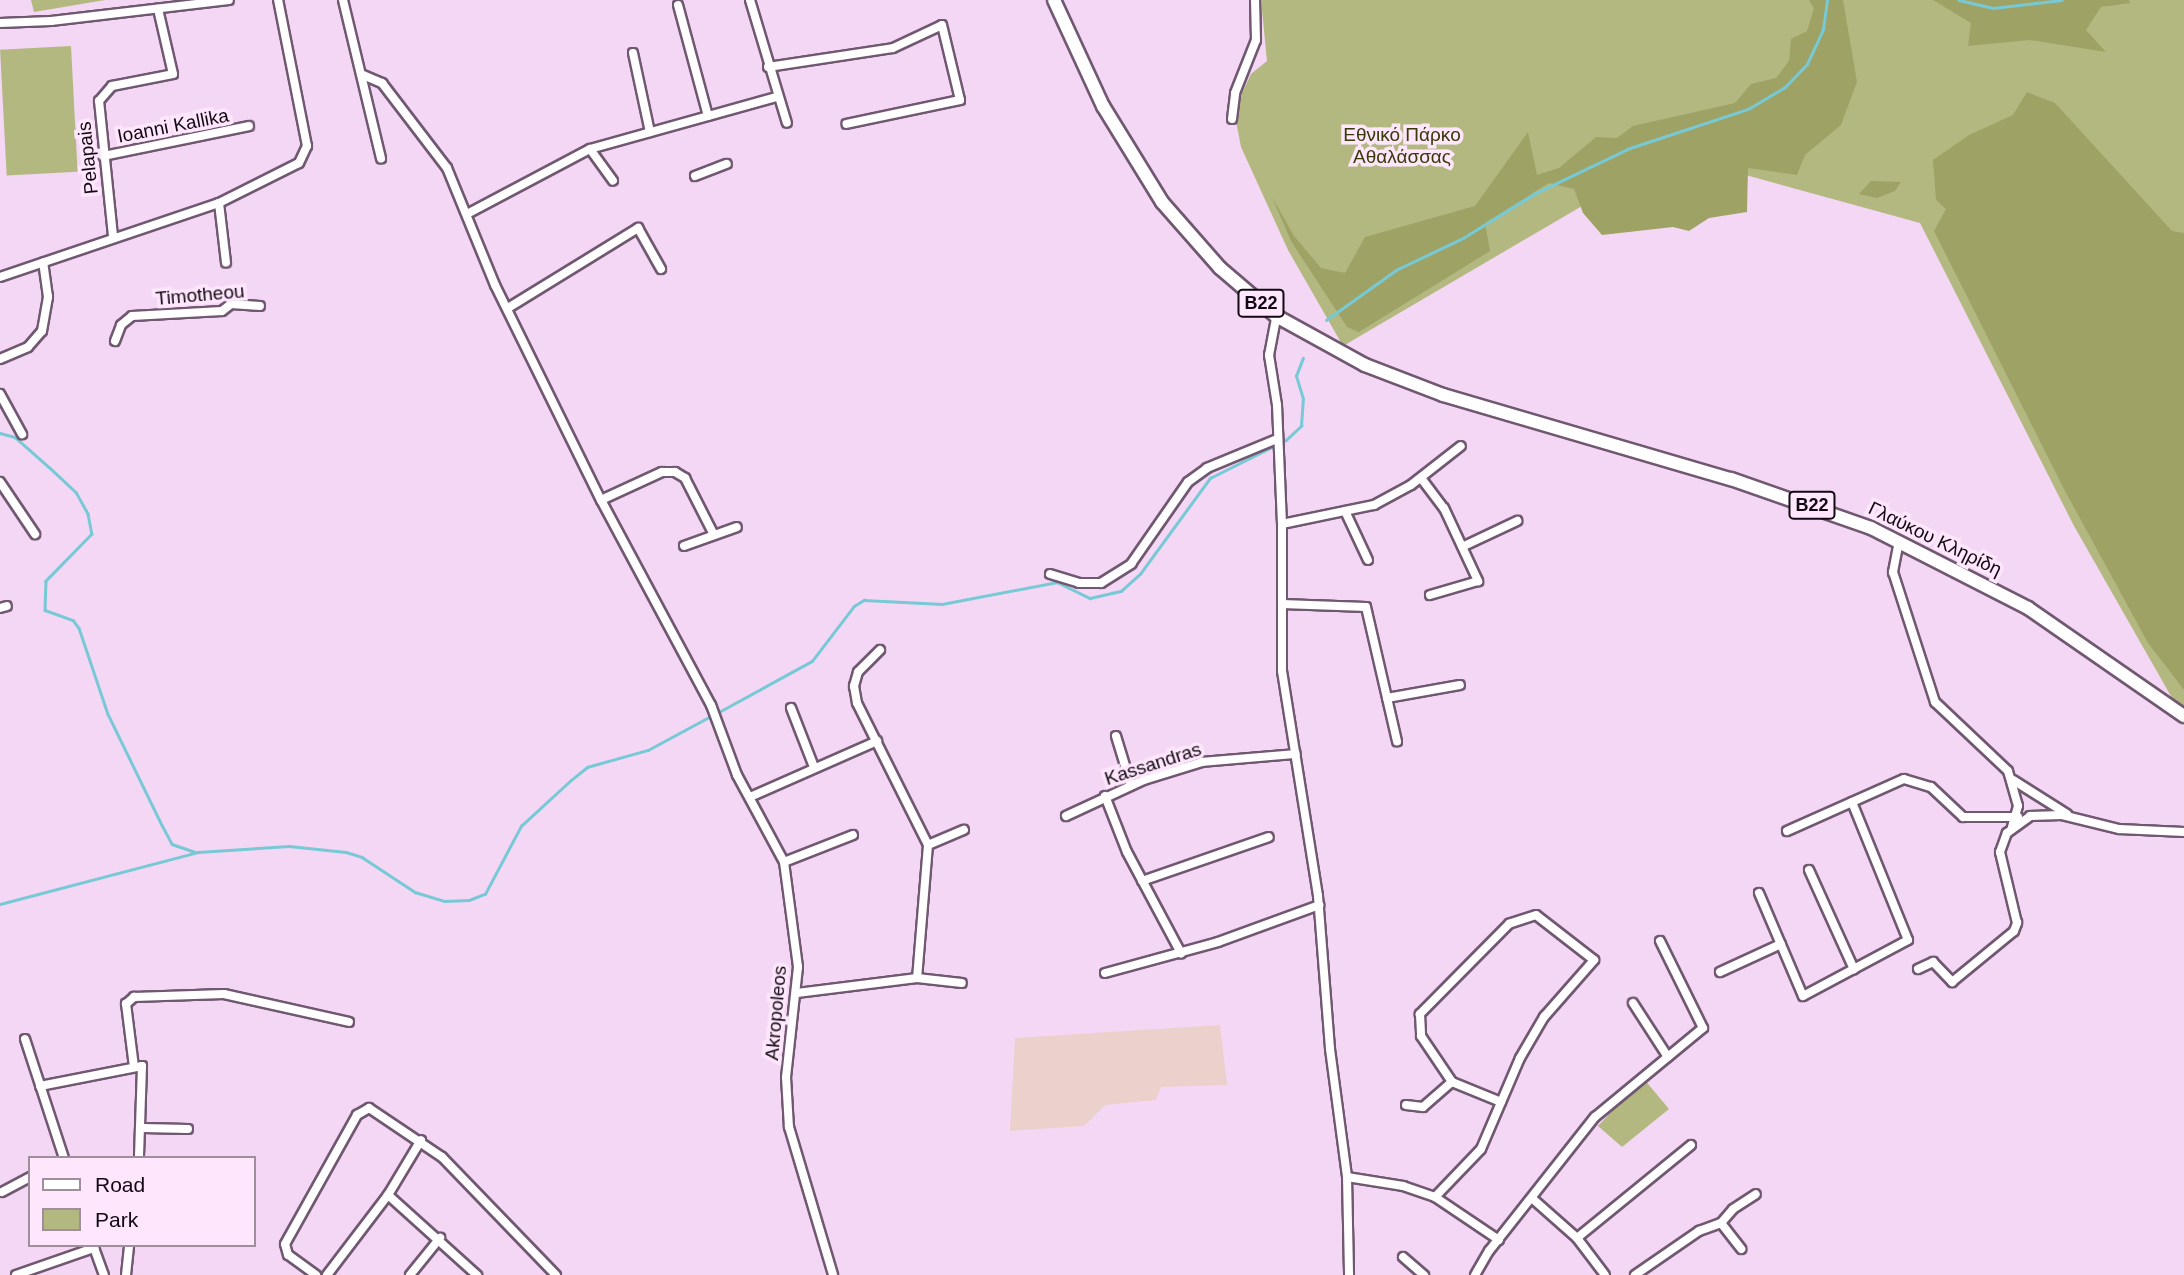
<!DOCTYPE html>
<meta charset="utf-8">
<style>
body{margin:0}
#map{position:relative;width:2184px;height:1275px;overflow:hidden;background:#f4d7f4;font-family:Arial,sans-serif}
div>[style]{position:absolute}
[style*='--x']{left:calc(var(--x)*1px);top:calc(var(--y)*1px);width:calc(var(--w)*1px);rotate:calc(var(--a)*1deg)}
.industrial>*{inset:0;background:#ebd1cc}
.green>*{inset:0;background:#b3b880;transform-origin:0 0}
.forest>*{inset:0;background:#9ea265}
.stream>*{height:2.5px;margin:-1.25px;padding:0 1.25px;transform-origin:1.25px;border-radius:1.25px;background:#77c9d5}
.roads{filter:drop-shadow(2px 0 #715871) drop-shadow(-2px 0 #715871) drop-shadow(0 2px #715871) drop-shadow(0 -2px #715871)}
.street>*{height:8px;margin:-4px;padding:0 4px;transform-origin:4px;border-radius:4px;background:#fff}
.primary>*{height:12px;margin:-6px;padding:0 6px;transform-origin:6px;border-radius:6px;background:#fff}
span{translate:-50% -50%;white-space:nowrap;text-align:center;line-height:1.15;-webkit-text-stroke:7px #fee7fd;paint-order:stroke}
.shield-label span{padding:2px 5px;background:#fee7fd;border:2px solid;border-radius:5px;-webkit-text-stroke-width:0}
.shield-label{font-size:18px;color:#120912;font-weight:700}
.street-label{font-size:19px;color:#120912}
.park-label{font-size:19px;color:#383a08}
.legend{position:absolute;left:28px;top:1156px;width:228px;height:91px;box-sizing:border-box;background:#fee7fd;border:2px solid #a08e9f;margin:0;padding:9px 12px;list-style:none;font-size:21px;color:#120912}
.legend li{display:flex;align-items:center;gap:14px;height:35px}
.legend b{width:35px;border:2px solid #a08e9f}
</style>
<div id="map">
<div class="industrial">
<i style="clip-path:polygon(1220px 1025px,1227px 1085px,1161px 1087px,1156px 1100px,1105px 1105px,1084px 1126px,1010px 1131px,1015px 1038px)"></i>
</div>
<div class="green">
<i style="clip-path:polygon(31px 0,105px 0,34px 12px)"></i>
<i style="clip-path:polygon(1261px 0,2184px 0,2184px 719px,2074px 526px,1920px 223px,1724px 169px,1594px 199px,1343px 346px,1288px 250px,1241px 147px,1236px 121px,1242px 93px,1251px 74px,1267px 61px)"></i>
<i style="left:71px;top:46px;width:126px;height:71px;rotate:87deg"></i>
<i style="clip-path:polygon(1643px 1078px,1669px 1109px,1622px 1147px,1598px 1126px)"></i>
</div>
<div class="forest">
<i style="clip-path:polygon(1809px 0,1843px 0,1857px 82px,1841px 125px,1805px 155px,1797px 175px,1748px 168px,1747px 212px,1709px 218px,1689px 231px,1673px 227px,1602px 235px,1583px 213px,1574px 189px,1549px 183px,1485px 223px,1490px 251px,1359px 332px,1347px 327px,1291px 241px,1272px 197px,1294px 236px,1321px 268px,1345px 273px,1365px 237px,1475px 206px,1528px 132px,1537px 175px,1559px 168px,1596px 137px,1617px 138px,1633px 126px,1735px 103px,1751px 84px,1776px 78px,1789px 61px,1791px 39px,1807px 31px,1814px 8px)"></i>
<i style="clip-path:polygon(1933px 0,2129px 0,2130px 3px,2101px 7px,2086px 30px,2106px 52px,2030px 40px,1968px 46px,1971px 23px)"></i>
<i style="clip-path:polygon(2027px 92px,2055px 103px,2172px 231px,2184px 233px,2184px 690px,2148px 643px,2065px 491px,1934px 231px,1946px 209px,1936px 200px,1933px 160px,1969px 135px,2013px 115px)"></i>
<i style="clip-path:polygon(1871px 181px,1901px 182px,1895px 191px,1877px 198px,1859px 194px)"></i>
</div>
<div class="stream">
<i style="--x:1959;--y:0;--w:35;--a:13"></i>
<i style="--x:1993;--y:8;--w:69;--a:-6.6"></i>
<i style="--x:1326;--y:320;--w:86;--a:-35.5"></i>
<i style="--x:1396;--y:270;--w:74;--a:-25.5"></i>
<i style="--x:1463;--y:238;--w:84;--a:-31.8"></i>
<i style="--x:1534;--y:194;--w:106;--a:-25.6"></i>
<i style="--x:1630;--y:148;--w:124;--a:-18.3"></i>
<i style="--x:1748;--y:109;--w:43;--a:-30.7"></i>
<i style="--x:1785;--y:87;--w:32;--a:-46"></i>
<i style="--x:1807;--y:64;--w:38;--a:-65"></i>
<i style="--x:1823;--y:29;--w:29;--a:-82"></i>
<i style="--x:0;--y:433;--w:16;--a:15"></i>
<i style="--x:15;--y:437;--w:45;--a:41.4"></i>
<i style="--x:49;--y:467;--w:37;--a:43"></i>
<i style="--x:76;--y:492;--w:25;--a:61"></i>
<i style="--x:88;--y:514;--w:20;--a:79"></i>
<i style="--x:92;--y:534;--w:66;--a:134.4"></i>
<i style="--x:46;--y:581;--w:29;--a:92"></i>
<i style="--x:45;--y:610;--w:30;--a:20"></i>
<i style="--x:73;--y:620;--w:10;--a:53"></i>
<i style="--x:79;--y:628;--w:91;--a:71.4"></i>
<i style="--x:108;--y:714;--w:123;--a:64.1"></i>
<i style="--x:162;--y:825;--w:21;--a:62"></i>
<i style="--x:172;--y:844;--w:24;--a:19"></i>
<i style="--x:717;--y:713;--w:108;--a:-28.7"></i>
<i style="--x:812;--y:661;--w:69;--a:-52.6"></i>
<i style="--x:854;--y:606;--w:12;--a:-31"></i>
<i style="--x:864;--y:600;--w:78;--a:2.9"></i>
<i style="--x:942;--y:604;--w:117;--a:-10.8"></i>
<i style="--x:1057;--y:582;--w:37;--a:26"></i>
<i style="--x:1090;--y:598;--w:32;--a:-13"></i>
<i style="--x:1121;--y:591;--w:25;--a:-42"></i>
<i style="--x:1140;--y:574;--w:119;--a:-53.9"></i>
<i style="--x:1210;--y:478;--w:85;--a:-26.6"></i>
<i style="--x:1286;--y:440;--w:21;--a:-43"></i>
<i style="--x:1301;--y:426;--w:27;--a:-86"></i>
<i style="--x:1303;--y:399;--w:24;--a:-107"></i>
<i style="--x:1296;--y:376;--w:19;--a:-69"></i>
<i style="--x:0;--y:904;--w:205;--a:-14.7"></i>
<i style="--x:198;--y:852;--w:91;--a:-3.8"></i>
<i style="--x:289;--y:846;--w:57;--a:6"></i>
<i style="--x:346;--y:852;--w:17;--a:17"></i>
<i style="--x:362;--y:857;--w:64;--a:33.4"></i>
<i style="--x:415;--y:892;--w:30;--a:17"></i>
<i style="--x:444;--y:901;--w:25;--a:-2"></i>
<i style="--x:469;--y:900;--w:17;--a:-21"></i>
<i style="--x:485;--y:894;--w:77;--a:-62.1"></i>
<i style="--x:521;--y:826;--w:67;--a:-42.6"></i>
<i style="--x:570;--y:781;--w:22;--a:-39"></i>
<i style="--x:587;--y:767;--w:63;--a:-15.6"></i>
<i style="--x:648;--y:750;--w:72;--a:-28.4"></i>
</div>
<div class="roads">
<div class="street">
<i style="--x:343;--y:0;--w:163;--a:76.5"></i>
<i style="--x:750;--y:0;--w:128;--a:73.3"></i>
<i style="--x:678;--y:5;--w:115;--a:74.9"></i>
<i style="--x:0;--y:23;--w:51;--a:-2.2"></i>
<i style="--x:51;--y:21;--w:179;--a:-6.7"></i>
<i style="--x:633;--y:53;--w:81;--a:77.9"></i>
<i style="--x:768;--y:67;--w:126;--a:-8.6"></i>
<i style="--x:893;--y:48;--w:54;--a:-25.1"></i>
<i style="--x:942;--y:25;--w:77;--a:76.5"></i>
<i style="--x:960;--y:100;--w:116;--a:168.1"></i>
<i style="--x:363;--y:75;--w:21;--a:23"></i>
<i style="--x:382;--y:83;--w:107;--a:52.6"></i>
<i style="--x:447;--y:168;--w:126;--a:67.7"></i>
<i style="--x:495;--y:285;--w:240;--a:63.8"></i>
<i style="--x:601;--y:500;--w:233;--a:61.8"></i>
<i style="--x:711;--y:705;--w:75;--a:69.6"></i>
<i style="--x:737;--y:775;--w:99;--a:61.6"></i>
<i style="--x:784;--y:862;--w:106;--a:82.4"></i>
<i style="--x:798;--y:967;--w:111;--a:96.2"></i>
<i style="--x:786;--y:1077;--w:50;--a:86.6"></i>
<i style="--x:789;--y:1127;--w:154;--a:73.4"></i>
<i style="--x:1232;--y:119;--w:26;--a:-83"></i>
<i style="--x:1235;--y:93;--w:57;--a:-68.4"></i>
<i style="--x:1256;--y:40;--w:40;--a:-91.4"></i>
<i style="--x:590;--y:149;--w:39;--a:54"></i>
<i style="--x:103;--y:156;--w:149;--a:-11.6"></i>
<i style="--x:695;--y:176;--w:34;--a:-21"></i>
<i style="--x:219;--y:203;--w:60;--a:83.3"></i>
<i style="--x:467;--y:214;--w:139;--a:-27.9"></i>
<i style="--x:590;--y:149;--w:193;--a:-15.6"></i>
<i style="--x:113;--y:236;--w:136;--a:-95.9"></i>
<i style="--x:99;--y:101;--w:20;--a:-49"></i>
<i style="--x:112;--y:86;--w:62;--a:-11.1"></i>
<i style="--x:173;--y:74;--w:67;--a:-103"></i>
<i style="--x:0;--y:277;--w:231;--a:-18.7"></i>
<i style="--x:219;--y:203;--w:89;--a:-26.6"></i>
<i style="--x:299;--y:163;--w:19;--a:-65"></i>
<i style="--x:307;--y:146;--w:149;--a:-101.2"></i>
<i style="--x:508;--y:308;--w:153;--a:-31.6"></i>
<i style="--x:638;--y:228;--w:47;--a:60.7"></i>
<i style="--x:1278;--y:308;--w:48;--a:100.8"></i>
<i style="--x:1269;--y:355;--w:51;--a:80.9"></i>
<i style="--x:1277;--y:405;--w:119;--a:87.6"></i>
<i style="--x:1282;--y:524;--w:147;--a:90"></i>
<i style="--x:1282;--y:671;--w:228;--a:80.9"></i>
<i style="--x:1318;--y:896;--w:153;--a:85.5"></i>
<i style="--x:1330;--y:1049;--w:129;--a:82.4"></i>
<i style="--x:1347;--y:1177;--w:98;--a:88.8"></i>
<i style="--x:115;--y:341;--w:17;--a:-69"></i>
<i style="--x:121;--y:325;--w:14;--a:-39"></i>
<i style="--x:132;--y:316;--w:90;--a:-3.2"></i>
<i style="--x:222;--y:311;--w:11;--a:-38"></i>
<i style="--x:231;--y:304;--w:29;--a:4"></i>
<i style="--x:0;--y:359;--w:30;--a:-23"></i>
<i style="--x:28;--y:347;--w:21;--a:-49"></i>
<i style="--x:42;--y:331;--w:35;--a:-80"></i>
<i style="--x:48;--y:297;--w:35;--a:-98"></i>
<i style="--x:0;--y:394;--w:46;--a:61.2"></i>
<i style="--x:1421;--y:478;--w:38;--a:53"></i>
<i style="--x:1444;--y:508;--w:81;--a:65"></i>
<i style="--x:1478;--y:581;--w:50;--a:163.7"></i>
<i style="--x:0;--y:482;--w:63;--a:56.1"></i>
<i style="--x:601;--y:500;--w:67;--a:-24.7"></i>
<i style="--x:662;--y:472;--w:13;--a:0"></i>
<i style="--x:675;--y:472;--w:12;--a:31"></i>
<i style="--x:685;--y:478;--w:62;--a:63"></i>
<i style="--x:1345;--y:511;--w:54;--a:64.9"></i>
<i style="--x:1282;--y:524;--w:94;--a:-11.7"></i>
<i style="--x:1374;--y:505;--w:42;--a:-28.4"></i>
<i style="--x:1411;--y:485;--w:63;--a:-38"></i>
<i style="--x:1899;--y:541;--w:32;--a:101"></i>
<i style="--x:1893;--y:572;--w:137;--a:72.1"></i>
<i style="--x:1935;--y:702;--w:100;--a:43.4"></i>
<i style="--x:2008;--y:771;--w:36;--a:74"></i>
<i style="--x:2018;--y:806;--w:22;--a:106"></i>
<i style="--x:684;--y:546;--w:56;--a:-19.7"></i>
<i style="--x:1464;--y:546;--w:59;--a:-25.3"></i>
<i style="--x:1050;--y:574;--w:30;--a:17"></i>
<i style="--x:1079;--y:583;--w:22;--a:0"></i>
<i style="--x:1101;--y:583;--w:36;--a:-32"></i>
<i style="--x:1131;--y:564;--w:100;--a:-55.2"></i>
<i style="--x:1188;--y:482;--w:24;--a:-36"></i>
<i style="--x:1207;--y:468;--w:76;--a:-22.5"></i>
<i style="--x:1282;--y:604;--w:84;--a:2"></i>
<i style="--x:1366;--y:607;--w:138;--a:77"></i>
<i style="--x:0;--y:608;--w:7;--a:-16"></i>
<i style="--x:880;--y:650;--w:31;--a:135"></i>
<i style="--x:858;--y:672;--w:15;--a:106"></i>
<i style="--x:854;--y:686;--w:17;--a:80"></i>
<i style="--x:857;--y:703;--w:159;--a:63.4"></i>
<i style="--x:928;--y:845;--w:133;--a:94.7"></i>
<i style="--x:1387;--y:698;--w:74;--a:-10.1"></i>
<i style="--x:791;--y:708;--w:63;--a:68.7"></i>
<i style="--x:1116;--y:736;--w:51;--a:73"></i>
<i style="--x:2013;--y:780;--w:64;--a:32.2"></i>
<i style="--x:1105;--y:796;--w:60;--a:68.6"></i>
<i style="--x:1127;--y:852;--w:115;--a:61.9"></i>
<i style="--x:750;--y:797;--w:139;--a:-23.8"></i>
<i style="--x:1066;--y:816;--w:86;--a:-24.8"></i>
<i style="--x:1144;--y:780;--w:61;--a:-17.2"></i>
<i style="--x:1202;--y:762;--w:94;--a:-4.9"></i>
<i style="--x:1787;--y:831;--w:128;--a:-24"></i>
<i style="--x:1904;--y:779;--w:28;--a:17"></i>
<i style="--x:1931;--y:787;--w:44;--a:43.2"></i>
<i style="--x:1963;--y:817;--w:55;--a:0"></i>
<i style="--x:928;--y:845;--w:39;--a:-23"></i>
<i style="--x:784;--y:862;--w:74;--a:-21.4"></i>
<i style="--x:1809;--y:870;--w:109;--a:65.6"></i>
<i style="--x:1142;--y:881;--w:134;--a:-19.1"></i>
<i style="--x:1759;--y:893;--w:112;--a:66.9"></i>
<i style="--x:1803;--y:996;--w:119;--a:-28.1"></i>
<i style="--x:1908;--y:940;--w:149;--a:-112.1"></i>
<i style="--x:1918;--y:969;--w:17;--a:-25"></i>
<i style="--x:1933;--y:962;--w:28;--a:46"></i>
<i style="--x:1952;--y:982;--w:80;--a:-39.4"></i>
<i style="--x:2014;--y:931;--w:9;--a:-69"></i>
<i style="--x:2017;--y:923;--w:73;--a:-103.5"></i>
<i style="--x:2000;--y:852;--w:20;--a:-70"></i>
<i style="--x:2007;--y:833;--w:29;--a:-36"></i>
<i style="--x:2030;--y:816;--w:32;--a:-2"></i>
<i style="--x:2062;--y:815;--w:59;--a:13.8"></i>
<i style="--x:2119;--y:829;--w:65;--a:2.6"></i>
<i style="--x:1720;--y:972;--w:67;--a:-24.7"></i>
<i style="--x:1105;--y:973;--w:117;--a:-15.3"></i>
<i style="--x:1218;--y:942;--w:108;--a:-20.1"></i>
<i style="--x:797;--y:993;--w:121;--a:-7.1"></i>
<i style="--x:917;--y:978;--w:45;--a:6.3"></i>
<i style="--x:1633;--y:1003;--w:64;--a:57.1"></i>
<i style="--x:25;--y:1039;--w:125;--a:71.9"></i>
<i style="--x:134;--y:1067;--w:64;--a:-97.2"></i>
<i style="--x:126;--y:1004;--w:11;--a:-41"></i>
<i style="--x:134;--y:997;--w:90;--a:-1.9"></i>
<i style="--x:224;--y:994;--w:128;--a:12.6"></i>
<i style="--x:40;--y:1086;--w:104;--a:-11.1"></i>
<i style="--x:142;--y:1066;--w:92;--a:91.9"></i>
<i style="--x:1406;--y:1105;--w:17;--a:7"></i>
<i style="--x:1423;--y:1107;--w:38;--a:-41"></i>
<i style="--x:1452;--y:1082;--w:53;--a:22.2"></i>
<i style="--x:143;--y:1128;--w:45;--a:1.3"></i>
<i style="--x:1347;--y:1177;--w:57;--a:9.1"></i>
<i style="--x:1403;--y:1186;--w:34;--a:19"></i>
<i style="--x:1435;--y:1197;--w:77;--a:33.9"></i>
<i style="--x:2;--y:1192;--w:32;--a:-28"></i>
<i style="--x:388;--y:1195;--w:120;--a:42"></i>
<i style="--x:1435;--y:1197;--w:66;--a:-46.2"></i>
<i style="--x:1481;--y:1149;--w:99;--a:-66.8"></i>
<i style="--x:1520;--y:1058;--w:48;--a:-59.7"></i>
<i style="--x:1544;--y:1017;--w:76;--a:-48.7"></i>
<i style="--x:1594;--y:960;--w:73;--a:-142.2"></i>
<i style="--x:1536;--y:915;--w:28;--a:162"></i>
<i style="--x:1509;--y:924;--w:127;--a:134.7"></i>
<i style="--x:1420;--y:1014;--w:22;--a:87"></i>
<i style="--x:1421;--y:1036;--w:55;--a:56"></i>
<i style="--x:1534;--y:1200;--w:57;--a:41.5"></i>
<i style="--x:1577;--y:1238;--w:46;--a:52.9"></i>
<i style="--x:1721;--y:1223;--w:18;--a:-49"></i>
<i style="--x:1733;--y:1209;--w:27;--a:-33"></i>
<i style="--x:1577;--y:1238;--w:147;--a:-39.2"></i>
<i style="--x:93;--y:1245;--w:32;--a:70"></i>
<i style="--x:1403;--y:1257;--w:28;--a:41"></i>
<i style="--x:16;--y:1275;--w:83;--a:-19.1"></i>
<i style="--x:126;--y:1275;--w:30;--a:-84"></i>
<i style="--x:316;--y:1275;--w:34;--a:-144"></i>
<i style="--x:288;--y:1255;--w:11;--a:-105"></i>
<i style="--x:285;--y:1244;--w:148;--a:-60.8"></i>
<i style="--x:357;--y:1115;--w:14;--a:-30"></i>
<i style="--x:369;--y:1108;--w:88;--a:33.9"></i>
<i style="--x:442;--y:1157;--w:164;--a:46"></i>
<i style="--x:327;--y:1275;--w:101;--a:-52.7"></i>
<i style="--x:388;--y:1195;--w:64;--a:-59"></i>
<i style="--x:410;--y:1275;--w:48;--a:-51"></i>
<i style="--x:1475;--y:1275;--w:28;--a:-60"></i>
<i style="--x:1489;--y:1251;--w:171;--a:-51.7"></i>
<i style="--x:1595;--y:1117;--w:140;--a:-39.5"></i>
<i style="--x:1703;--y:1028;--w:97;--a:-116.3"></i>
<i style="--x:1635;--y:1275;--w:78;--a:-34.5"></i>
<i style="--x:1699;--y:1231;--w:23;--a:-20"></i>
<i style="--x:1721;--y:1223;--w:33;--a:52"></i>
</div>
<div class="primary">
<i style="--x:1054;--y:0;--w:117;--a:65.2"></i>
<i style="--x:1103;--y:106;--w:113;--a:58.4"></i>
<i style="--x:1162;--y:202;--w:88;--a:48.7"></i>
<i style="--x:1220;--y:268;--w:74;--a:40.6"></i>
<i style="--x:1276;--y:316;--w:102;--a:28.8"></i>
<i style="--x:1365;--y:365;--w:84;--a:21"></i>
<i style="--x:1443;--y:395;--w:300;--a:16.3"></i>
<i style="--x:1731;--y:479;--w:148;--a:19.3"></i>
<i style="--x:1871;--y:528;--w:176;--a:27"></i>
<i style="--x:2028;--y:608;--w:190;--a:34.7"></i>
</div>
</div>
<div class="shield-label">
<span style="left:1261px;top:303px">B22</span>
<span style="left:1812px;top:505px">B22</span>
</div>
<div class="street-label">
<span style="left:173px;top:126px;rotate:-11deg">Ioanni Kallika</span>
<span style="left:88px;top:158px;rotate:-96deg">Pelapais</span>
<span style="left:200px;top:295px;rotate:-5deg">Timotheou</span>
<span style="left:1935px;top:539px;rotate:26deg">Γλαύκου Κληρίδη</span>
<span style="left:1153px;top:764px;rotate:-18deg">Kassandras</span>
<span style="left:776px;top:1013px;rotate:-85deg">Akropoleos</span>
</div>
<div class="park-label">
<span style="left:1402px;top:146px">Εθνικό Πάρκο<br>Αθαλάσσας</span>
</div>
<ul class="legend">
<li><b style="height:9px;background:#fff"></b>Road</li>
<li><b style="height:19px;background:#b3b880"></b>Park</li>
</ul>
</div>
